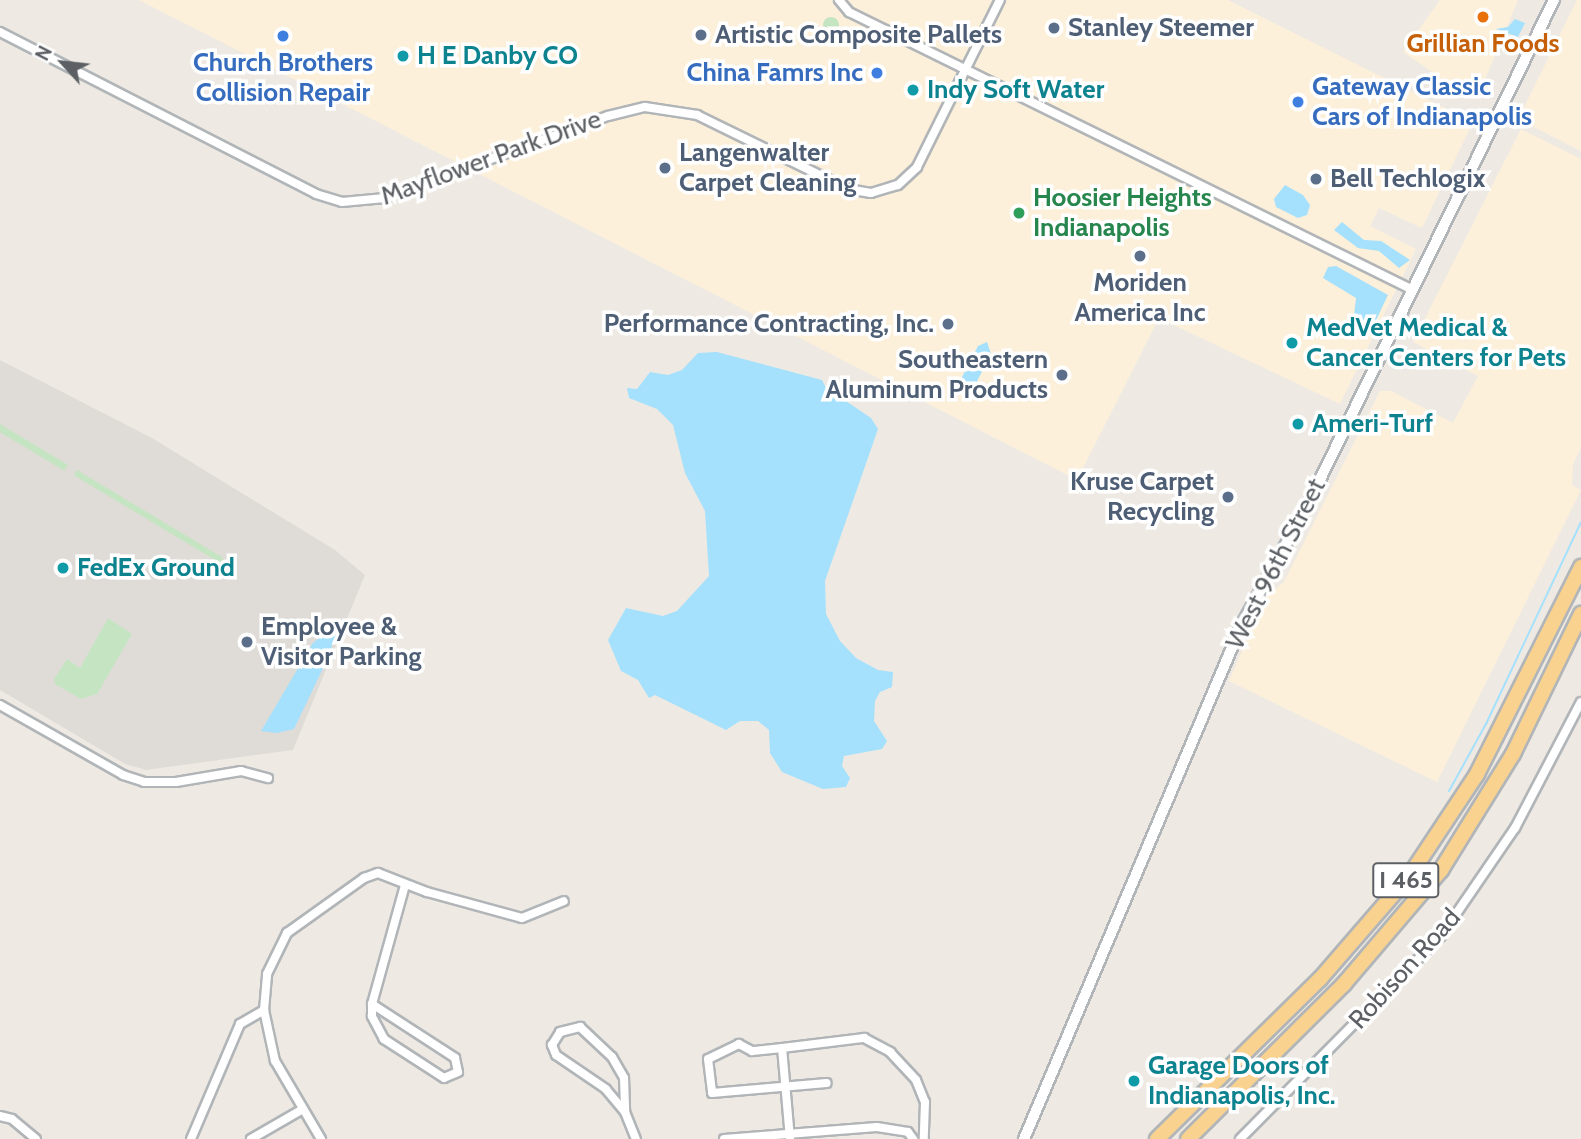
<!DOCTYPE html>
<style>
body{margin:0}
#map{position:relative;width:1581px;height:1139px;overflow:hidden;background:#eeeae3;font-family:Cabin,sans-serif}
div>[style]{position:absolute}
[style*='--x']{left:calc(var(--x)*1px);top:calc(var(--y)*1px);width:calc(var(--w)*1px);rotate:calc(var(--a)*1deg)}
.commercial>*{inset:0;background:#fcf0da}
.industrial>*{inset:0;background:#dfdcd8}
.green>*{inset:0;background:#c5e4c1;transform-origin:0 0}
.round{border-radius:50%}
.water>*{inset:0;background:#a5e0fc}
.stream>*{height:2px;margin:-1px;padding:0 1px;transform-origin:1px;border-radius:1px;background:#a5e0fc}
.roads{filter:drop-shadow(2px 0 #b1b5b8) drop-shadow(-2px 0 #b1b5b8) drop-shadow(0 2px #b1b5b8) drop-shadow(0 -2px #b1b5b8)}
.street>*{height:8px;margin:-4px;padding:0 4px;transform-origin:4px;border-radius:4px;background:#fff}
.secondary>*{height:10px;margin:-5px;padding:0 5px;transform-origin:5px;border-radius:5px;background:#fff}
.highway>*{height:14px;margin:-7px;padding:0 7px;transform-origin:7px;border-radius:7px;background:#f9d28f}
.dots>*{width:19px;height:19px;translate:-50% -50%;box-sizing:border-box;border:4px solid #fff;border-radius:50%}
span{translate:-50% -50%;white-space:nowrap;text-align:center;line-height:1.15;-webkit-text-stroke:7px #fff;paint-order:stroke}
.shield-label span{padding:2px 5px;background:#fff;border:2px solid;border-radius:5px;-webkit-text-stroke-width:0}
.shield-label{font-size:24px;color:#5c6064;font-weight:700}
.service-label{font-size:26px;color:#4e5e75;font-weight:700}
.left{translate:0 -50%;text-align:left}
.right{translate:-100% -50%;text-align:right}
.food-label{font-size:26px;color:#c56008;font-weight:700}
.culture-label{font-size:26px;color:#0d838f;font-weight:700}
.shop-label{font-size:26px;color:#366cbe;font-weight:700}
.street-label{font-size:26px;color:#5c6064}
.leisure-label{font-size:26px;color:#27864d;font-weight:700}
.north{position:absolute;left:28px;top:28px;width:70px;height:70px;-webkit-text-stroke:5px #fff;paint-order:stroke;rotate:297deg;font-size:19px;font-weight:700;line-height:28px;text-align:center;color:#5c6064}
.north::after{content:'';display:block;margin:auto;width:24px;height:32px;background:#5c6064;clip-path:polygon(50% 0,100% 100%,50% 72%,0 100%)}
</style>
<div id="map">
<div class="commercial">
<i style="clip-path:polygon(139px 0,1228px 0,1473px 122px,1422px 228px,1379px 208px,1370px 226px,1416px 249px,1340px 404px,1159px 318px,1077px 480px)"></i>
<i style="clip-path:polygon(1440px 0,1518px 0,1478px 96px,1444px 80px,1403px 52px)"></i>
<i style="clip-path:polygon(1577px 0,1581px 0,1581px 151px,1518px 119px)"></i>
<i style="clip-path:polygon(1521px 129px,1581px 159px,1581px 448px,1573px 464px,1572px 485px,1581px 490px,1437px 782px,1229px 681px,1265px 598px,1284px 582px,1380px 391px,1391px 391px,1453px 423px,1478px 376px,1413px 342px)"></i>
</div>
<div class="industrial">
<i style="clip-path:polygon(0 360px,152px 438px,335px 550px,365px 575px,293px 750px,146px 770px,125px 764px,0 690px)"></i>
</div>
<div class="green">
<i class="round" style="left:823px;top:17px;width:16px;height:16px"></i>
<i style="left:0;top:424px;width:79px;height:7px;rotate:31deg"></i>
<i style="left:77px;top:470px;width:171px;height:6px;rotate:31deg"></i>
<i style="clip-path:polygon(108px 618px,132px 634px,97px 694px,81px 699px,55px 684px,54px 679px,67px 659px,80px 668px)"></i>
</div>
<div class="water">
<i style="clip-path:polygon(1515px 19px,1525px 23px,1518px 37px,1496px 29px,1508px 27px)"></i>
<i style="clip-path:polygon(1285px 185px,1303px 195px,1310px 205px,1307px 215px,1298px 218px,1276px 207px,1274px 199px)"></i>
<i style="clip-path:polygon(1342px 222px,1364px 240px,1381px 241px,1410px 260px,1399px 268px,1379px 251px,1358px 248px,1334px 230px)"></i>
<i style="clip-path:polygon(1336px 266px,1388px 295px,1370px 333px,1360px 332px,1353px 324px,1356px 298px,1323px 278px,1328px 267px)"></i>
<i style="clip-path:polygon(987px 342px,991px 354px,972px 391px,964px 394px,959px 387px,961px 379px,978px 346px)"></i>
<i style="clip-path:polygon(717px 352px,822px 380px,831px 398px,846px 401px,871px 418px,878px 429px,825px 581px,826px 614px,840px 641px,856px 658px,878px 670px,893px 672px,892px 687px,880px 692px,875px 701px,874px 721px,887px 741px,882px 749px,844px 756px,842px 766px,850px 778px,846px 787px,823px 789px,782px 772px,770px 753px,769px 730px,758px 721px,740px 721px,726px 730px,655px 695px,649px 698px,638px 680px,621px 671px,608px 640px,626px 608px,663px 616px,677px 611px,709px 576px,705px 511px,685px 473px,673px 425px,657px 409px,629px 398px,627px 388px,637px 389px,650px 372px,668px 375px,682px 370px,698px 353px)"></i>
<i style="clip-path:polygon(331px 629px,336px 635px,325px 664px,294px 729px,277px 733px,261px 731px,313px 643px)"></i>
</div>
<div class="stream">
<i style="--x:1449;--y:791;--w:77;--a:-61.1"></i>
<i style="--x:1486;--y:724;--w:223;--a:-64.8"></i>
</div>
<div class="roads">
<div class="street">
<i style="--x:839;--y:0;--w:16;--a:50"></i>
<i style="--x:849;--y:12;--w:629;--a:26.24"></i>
<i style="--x:0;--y:32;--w:355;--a:27.1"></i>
<i style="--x:316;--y:194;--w:27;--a:17"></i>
<i style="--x:342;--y:202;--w:43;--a:-5.3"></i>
<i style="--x:385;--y:198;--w:238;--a:-20.2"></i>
<i style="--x:608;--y:116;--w:38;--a:-14"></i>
<i style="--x:645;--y:107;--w:53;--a:8.7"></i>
<i style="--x:697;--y:115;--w:168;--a:26.1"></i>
<i style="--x:848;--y:189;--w:23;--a:10"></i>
<i style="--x:871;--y:193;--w:28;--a:-17"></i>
<i style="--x:898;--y:185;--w:26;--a:-43"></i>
<i style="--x:917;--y:167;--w:186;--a:-63.6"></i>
<i style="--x:0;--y:705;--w:142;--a:29.6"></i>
<i style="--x:123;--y:775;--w:22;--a:18"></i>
<i style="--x:144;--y:782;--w:32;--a:0"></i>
<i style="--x:176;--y:782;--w:66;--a:-9.6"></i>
<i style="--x:241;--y:771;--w:28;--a:15"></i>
<i style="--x:372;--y:1004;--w:99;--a:33"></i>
<i style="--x:455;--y:1058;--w:14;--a:78"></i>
<i style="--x:458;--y:1072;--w:15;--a:157"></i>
<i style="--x:444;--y:1078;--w:72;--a:-147"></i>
<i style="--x:384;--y:1039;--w:26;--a:-118"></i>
<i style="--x:372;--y:1016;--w:12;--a:-90"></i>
<i style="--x:372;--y:1004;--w:123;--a:-74.5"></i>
<i style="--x:782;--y:1048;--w:30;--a:174"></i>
<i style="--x:752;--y:1051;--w:15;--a:-152"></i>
<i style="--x:739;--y:1044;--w:34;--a:154"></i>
<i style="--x:708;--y:1059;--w:34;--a:83"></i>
<i style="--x:712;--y:1093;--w:115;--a:-5"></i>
<i style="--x:625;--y:1112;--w:30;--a:-130"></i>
<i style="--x:606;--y:1089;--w:60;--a:-145.8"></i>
<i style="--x:556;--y:1055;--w:11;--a:-112"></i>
<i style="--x:552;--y:1045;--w:15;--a:-58"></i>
<i style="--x:560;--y:1032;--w:21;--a:-14"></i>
<i style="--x:580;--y:1027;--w:44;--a:43.2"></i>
<i style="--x:612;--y:1057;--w:24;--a:60"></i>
<i style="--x:624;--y:1078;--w:34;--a:88"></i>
<i style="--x:625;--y:1112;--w:29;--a:68"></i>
<i style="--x:0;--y:1116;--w:12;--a:14"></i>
<i style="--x:12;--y:1119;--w:31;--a:40"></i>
<i style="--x:191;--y:1139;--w:125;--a:-66.9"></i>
<i style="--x:240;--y:1024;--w:28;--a:-30"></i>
<i style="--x:251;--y:1139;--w:60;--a:-30"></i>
<i style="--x:321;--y:1139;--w:91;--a:-120.5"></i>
<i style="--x:275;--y:1061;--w:52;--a:-102.2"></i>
<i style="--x:264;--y:1010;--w:36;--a:-85"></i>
<i style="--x:267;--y:974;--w:46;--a:-64"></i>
<i style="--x:287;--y:933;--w:95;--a:-35.5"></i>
<i style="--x:364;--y:878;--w:15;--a:-20"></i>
<i style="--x:378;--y:873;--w:53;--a:21.2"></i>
<i style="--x:427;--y:892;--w:98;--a:15.3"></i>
<i style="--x:522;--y:918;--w:45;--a:-22"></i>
<i style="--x:724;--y:1139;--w:153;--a:-4.5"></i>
<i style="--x:877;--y:1127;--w:31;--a:9"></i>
<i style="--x:908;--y:1132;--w:9;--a:54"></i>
<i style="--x:790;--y:1139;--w:91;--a:-95"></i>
<i style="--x:782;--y:1048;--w:83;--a:-7"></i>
<i style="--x:864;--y:1038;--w:30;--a:28"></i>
<i style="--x:890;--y:1052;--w:38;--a:47"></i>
<i style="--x:916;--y:1080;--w:24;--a:68"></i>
<i style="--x:925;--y:1102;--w:37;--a:92"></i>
<i style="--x:1240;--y:1139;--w:286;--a:-45.3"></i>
<i style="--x:1441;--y:936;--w:131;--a:-55.6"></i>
<i style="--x:1515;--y:828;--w:142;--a:-62.4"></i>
</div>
<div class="secondary">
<i style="--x:1024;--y:1139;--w:559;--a:-67.06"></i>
<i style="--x:1242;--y:624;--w:139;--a:-61.2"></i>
<i style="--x:1309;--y:502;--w:559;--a:-63.99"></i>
</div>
<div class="highway">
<i style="--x:1157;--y:1139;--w:228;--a:-44.5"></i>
<i style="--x:1320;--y:979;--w:138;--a:-49.1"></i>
<i style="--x:1410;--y:875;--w:121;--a:-56.4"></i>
<i style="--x:1477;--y:774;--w:232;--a:-63.3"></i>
<i style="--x:1188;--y:1139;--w:220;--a:-44.8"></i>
<i style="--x:1344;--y:984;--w:150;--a:-49.6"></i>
<i style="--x:1441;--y:870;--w:137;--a:-58.2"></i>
<i style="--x:1513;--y:754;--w:156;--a:-64.1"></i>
</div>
</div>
<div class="dots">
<i style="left:1483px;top:17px;background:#e8710a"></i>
<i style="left:1054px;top:28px;background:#5c6f8a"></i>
<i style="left:701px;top:35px;background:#5c6f8a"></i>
<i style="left:283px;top:36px;background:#3f7fe0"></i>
<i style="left:403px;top:56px;background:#0f9aa8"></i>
<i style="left:877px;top:73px;background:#3f7fe0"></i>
<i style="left:913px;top:90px;background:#0f9aa8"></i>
<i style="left:1298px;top:102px;background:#3f7fe0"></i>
<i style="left:665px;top:168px;background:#5c6f8a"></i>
<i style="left:1316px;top:179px;background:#5c6f8a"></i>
<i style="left:1019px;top:213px;background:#2e9e5b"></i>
<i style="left:1140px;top:256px;background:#5c6f8a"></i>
<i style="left:948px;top:324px;background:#5c6f8a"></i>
<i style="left:1292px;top:343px;background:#0f9aa8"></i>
<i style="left:1062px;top:375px;background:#5c6f8a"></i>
<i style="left:1298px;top:424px;background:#0f9aa8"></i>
<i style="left:1228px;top:497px;background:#5c6f8a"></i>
<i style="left:63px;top:568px;background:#0f9aa8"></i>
<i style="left:247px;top:642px;background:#5c6f8a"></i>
<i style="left:1134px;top:1081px;background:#0f9aa8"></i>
</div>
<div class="shield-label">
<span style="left:1406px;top:880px">I 465</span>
</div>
<div class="service-label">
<span class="left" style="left:1068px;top:28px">Stanley Steemer</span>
<span class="left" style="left:715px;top:35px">Artistic Composite Pallets</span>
<span class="left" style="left:679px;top:168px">Langenwalter<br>Carpet Cleaning</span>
<span class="left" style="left:1330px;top:179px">Bell Techlogix</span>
<span style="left:1140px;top:298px">Moriden<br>America Inc</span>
<span class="right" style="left:934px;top:324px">Performance Contracting, Inc.</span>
<span class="right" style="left:1048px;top:375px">Southeastern<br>Aluminum Products</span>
<span class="right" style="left:1214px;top:497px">Kruse Carpet<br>Recycling</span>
<span class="left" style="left:261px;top:642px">Employee &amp;<br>Visitor Parking</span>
</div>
<div class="food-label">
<span style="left:1483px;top:44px">Grillian Foods</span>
</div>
<div class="culture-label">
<span class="left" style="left:417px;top:56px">H E Danby CO</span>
<span class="left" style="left:927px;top:90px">Indy Soft Water</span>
<span class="left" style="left:1306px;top:343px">MedVet Medical &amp;<br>Cancer Centers for Pets</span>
<span class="left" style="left:1312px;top:424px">Ameri-Turf</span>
<span class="left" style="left:77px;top:568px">FedEx Ground</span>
<span class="left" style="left:1148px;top:1081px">Garage Doors of<br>Indianapolis, Inc.</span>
</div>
<div class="shop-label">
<span style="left:283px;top:78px">Church Brothers<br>Collision Repair</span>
<span class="right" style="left:863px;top:73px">China Famrs Inc</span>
<span class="left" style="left:1312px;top:102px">Gateway Classic<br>Cars of Indianapolis</span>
</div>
<div class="street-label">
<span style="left:491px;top:158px;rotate:-20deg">Mayflower Park Drive</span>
<span style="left:1276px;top:564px;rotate:-63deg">West 96th Street</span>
<span style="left:1405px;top:969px;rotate:-48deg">Robison Road</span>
</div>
<div class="leisure-label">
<span class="left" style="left:1033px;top:213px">Hoosier Heights<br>Indianapolis</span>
</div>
<div class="north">N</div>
</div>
